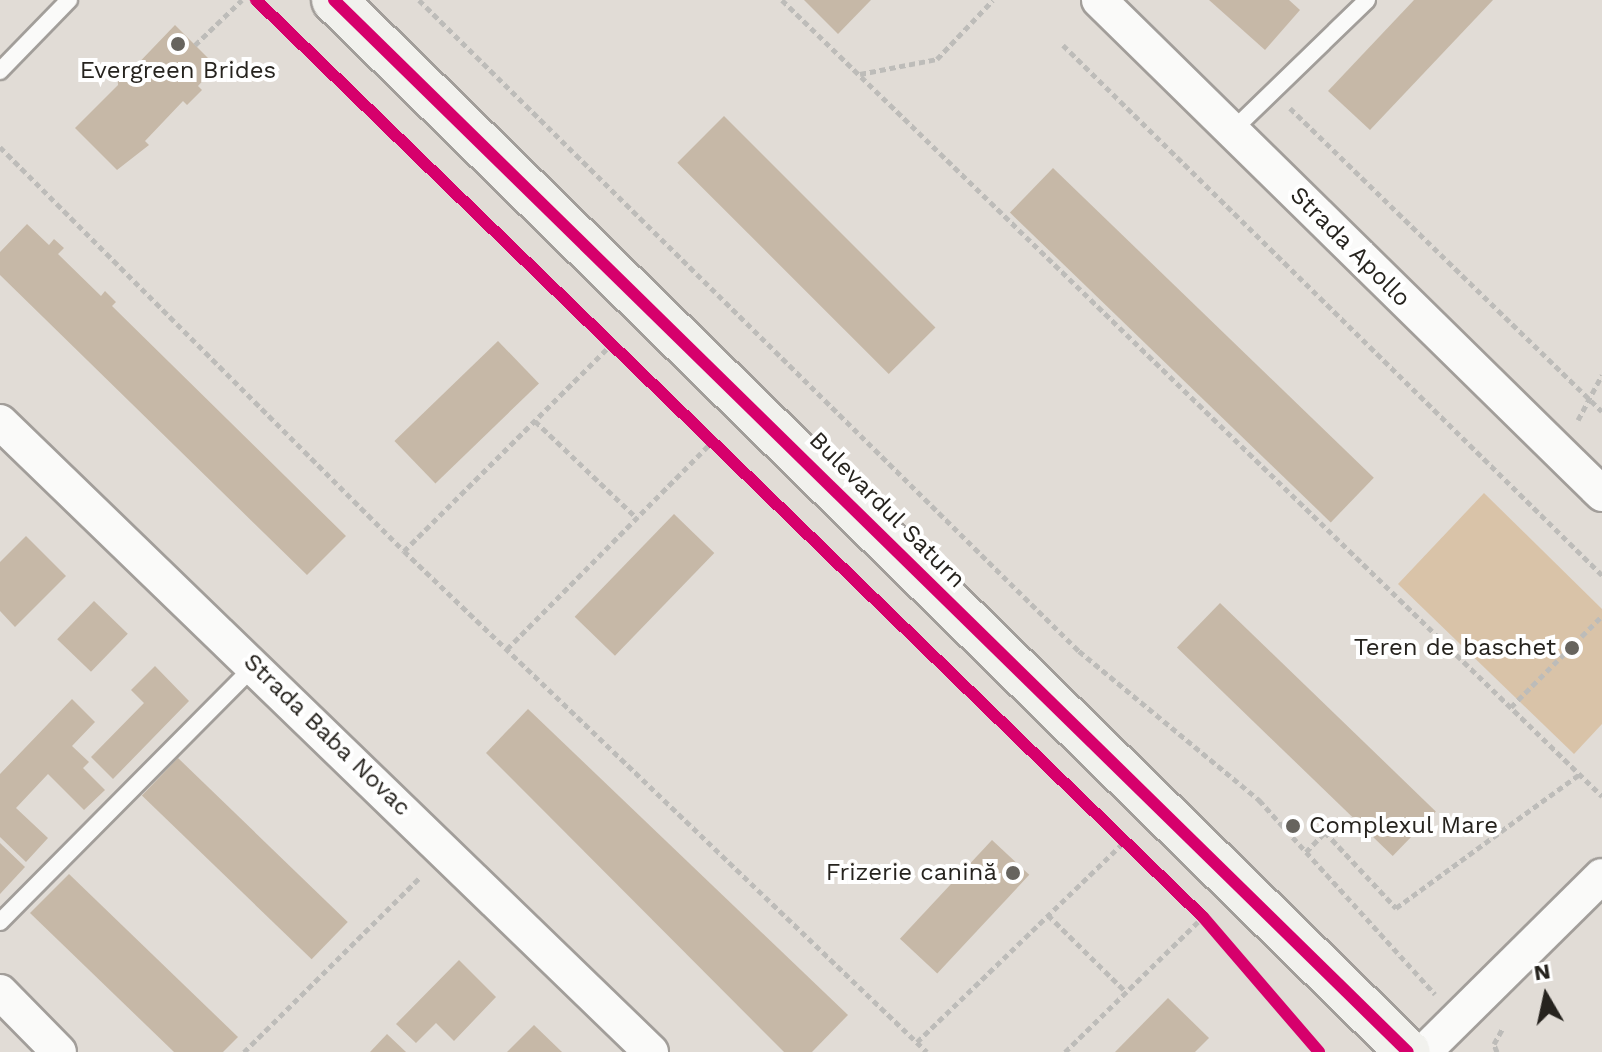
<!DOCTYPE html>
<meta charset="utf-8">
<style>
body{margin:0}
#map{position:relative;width:1602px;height:1052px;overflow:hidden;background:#e1dcd6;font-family:"Work Sans",sans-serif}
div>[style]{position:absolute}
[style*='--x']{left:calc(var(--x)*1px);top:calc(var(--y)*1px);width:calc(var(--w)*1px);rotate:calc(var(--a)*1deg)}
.green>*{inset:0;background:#d9c3a8}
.building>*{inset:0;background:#c6b8a7;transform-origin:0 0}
.path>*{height:5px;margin-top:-2.5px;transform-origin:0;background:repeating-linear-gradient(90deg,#bdbcb9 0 6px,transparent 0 10px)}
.roads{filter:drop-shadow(2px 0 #a29e9a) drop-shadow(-2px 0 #a29e9a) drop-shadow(0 2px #a29e9a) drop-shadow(0 -2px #a29e9a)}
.service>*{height:16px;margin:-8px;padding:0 8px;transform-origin:8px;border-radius:8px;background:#fafaf9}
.minor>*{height:34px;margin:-17px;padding:0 17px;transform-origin:17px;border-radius:17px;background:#fafaf9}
.secondary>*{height:44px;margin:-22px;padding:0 22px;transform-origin:22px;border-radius:22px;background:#f1f1ed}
.cycleway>*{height:12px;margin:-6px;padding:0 6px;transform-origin:6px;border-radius:6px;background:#d6006c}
.dots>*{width:22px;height:22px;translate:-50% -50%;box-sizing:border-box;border:4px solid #fff;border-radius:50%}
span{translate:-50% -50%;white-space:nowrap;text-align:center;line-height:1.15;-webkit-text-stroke:8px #fff;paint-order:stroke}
.poi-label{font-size:24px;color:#26231e}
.right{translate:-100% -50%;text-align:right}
.left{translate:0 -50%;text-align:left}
.street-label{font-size:24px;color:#26231e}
.north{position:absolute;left:1506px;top:956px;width:80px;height:80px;-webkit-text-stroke:6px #fff;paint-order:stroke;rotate:351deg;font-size:22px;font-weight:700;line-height:32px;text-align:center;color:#26231e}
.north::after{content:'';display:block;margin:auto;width:28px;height:36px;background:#26231e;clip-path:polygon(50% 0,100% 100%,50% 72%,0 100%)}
</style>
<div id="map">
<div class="green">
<i style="clip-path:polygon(1484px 493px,1602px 609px,1602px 724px,1574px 754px,1398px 584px)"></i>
</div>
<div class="building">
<i style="clip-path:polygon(804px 0,871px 0,838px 34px)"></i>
<i style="clip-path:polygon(1209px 0,1289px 0,1300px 10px,1265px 50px)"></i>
<i style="clip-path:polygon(1414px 0,1493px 0,1370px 130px,1328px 91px)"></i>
<i style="clip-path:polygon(175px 25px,216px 66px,198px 86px,202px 90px,187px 105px,183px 101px,145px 141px,149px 145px,117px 170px,75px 128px,118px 85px,117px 73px,127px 75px)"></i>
<i style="left:724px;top:116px;width:299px;height:66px;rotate:45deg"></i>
<i style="left:1053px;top:168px;width:446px;height:62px;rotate:44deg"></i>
<i style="clip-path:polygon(27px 224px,49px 245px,54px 239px,64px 248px,58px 254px,101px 296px,105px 291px,116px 302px,112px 306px,346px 536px,307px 575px,0 275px,0 252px)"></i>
<i style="left:498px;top:341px;width:59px;height:144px;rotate:46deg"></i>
<i style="left:674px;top:514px;width:56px;height:143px;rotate:44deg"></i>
<i style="clip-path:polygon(26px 536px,66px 576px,15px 627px,0 611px,0 562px)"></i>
<i style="left:94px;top:601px;width:47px;height:53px;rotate:44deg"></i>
<i style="left:1220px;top:603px;width:300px;height:62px;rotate:44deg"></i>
<i style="clip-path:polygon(155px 666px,189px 701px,113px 779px,91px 757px,144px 703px,131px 690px)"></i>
<i style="clip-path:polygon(72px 699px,95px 722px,72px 746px,89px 762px,83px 768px,105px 790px,84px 810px,48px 774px,16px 808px,48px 838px,26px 862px,0 837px,0 774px)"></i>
<i style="clip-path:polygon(528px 709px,848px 1015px,812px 1052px,784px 1052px,486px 753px)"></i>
<i style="left:178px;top:758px;width:236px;height:52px;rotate:44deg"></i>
<i style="left:992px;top:840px;width:51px;height:135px;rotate:43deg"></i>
<i style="clip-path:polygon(0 843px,25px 867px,0 894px)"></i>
<i style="clip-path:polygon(69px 874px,238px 1037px,223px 1052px,174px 1052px,30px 913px)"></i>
<i style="clip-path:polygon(459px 960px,496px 997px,454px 1041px,436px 1023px,416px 1043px,396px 1024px)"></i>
<i style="clip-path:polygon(1168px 998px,1209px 1038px,1195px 1052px,1115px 1052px)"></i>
<i style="clip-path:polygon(534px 1025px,562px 1052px,507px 1052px)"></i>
<i style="clip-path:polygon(387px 1034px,406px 1052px,370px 1052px)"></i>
</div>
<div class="path">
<i style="--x:419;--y:0;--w:927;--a:44.61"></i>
<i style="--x:1079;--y:651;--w:234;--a:39.6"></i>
<i style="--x:1259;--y:800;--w:262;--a:47.8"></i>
<i style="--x:782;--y:0;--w:1143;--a:44.15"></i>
<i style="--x:195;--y:45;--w:65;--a:-43.8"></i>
<i style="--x:1063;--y:45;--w:756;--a:44.52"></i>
<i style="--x:860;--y:74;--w:78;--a:-11"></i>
<i style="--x:937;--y:59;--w:81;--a:-46.5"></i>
<i style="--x:1290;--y:108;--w:435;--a:44.2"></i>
<i style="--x:0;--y:147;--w:571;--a:45"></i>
<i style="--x:404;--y:551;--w:724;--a:43.77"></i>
<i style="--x:1578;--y:420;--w:51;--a:-61.9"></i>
<i style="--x:535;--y:421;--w:141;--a:43.6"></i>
<i style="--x:404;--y:551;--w:295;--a:-44.9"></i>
<i style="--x:507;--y:649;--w:293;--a:-45.3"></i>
<i style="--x:1511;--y:707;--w:129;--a:-45"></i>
<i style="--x:1306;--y:852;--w:28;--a:-46"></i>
<i style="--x:1325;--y:832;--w:104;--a:46.9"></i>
<i style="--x:1396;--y:908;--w:228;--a:-36.1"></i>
<i style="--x:1048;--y:915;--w:110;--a:44.6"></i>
<i style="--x:917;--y:1042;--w:289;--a:-44"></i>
<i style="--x:244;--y:1052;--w:247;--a:-44.8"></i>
<i style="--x:1065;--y:1052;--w:193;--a:-44.4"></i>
<i style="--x:1497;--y:1052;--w:9;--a:-111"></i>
<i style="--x:1494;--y:1044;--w:18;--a:-61"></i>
</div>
<div class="roads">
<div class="service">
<i style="--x:0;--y:71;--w:99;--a:-45.8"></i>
<i style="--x:1232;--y:131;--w:188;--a:-44.1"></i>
<i style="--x:0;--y:922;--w:361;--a:-45.2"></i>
</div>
<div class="minor">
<i style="--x:1099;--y:0;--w:705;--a:44.48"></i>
<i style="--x:0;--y:422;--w:906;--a:44.06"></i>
<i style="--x:0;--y:992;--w:84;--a:45.5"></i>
<i style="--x:1424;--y:1052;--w:250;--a:-44.7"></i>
</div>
<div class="secondary">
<i style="--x:334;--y:0;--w:1503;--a:44.41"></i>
</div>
</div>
<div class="cycleway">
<i style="--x:256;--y:0;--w:1318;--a:44.08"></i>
<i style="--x:1203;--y:917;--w:178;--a:49.3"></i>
<i style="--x:334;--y:0;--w:1503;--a:44.41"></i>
</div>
<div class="dots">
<i style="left:178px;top:44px;background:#67645e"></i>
<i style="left:1572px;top:648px;background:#67645e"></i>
<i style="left:1293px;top:826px;background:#67645e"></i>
<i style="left:1013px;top:873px;background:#67645e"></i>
</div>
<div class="poi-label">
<span style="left:178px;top:71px">Evergreen Brides</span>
<span class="right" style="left:1556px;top:648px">Teren de baschet</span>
<span class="left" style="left:1309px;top:826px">Complexul Mare</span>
<span class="right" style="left:997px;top:873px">Frizerie canină</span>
</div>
<div class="street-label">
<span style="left:1350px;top:247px;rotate:45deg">Strada Apollo</span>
<span style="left:887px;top:510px;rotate:45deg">Bulevardul Saturn</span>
<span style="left:327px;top:735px;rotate:44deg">Strada Baba Novac</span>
</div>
<div class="north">N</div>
</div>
